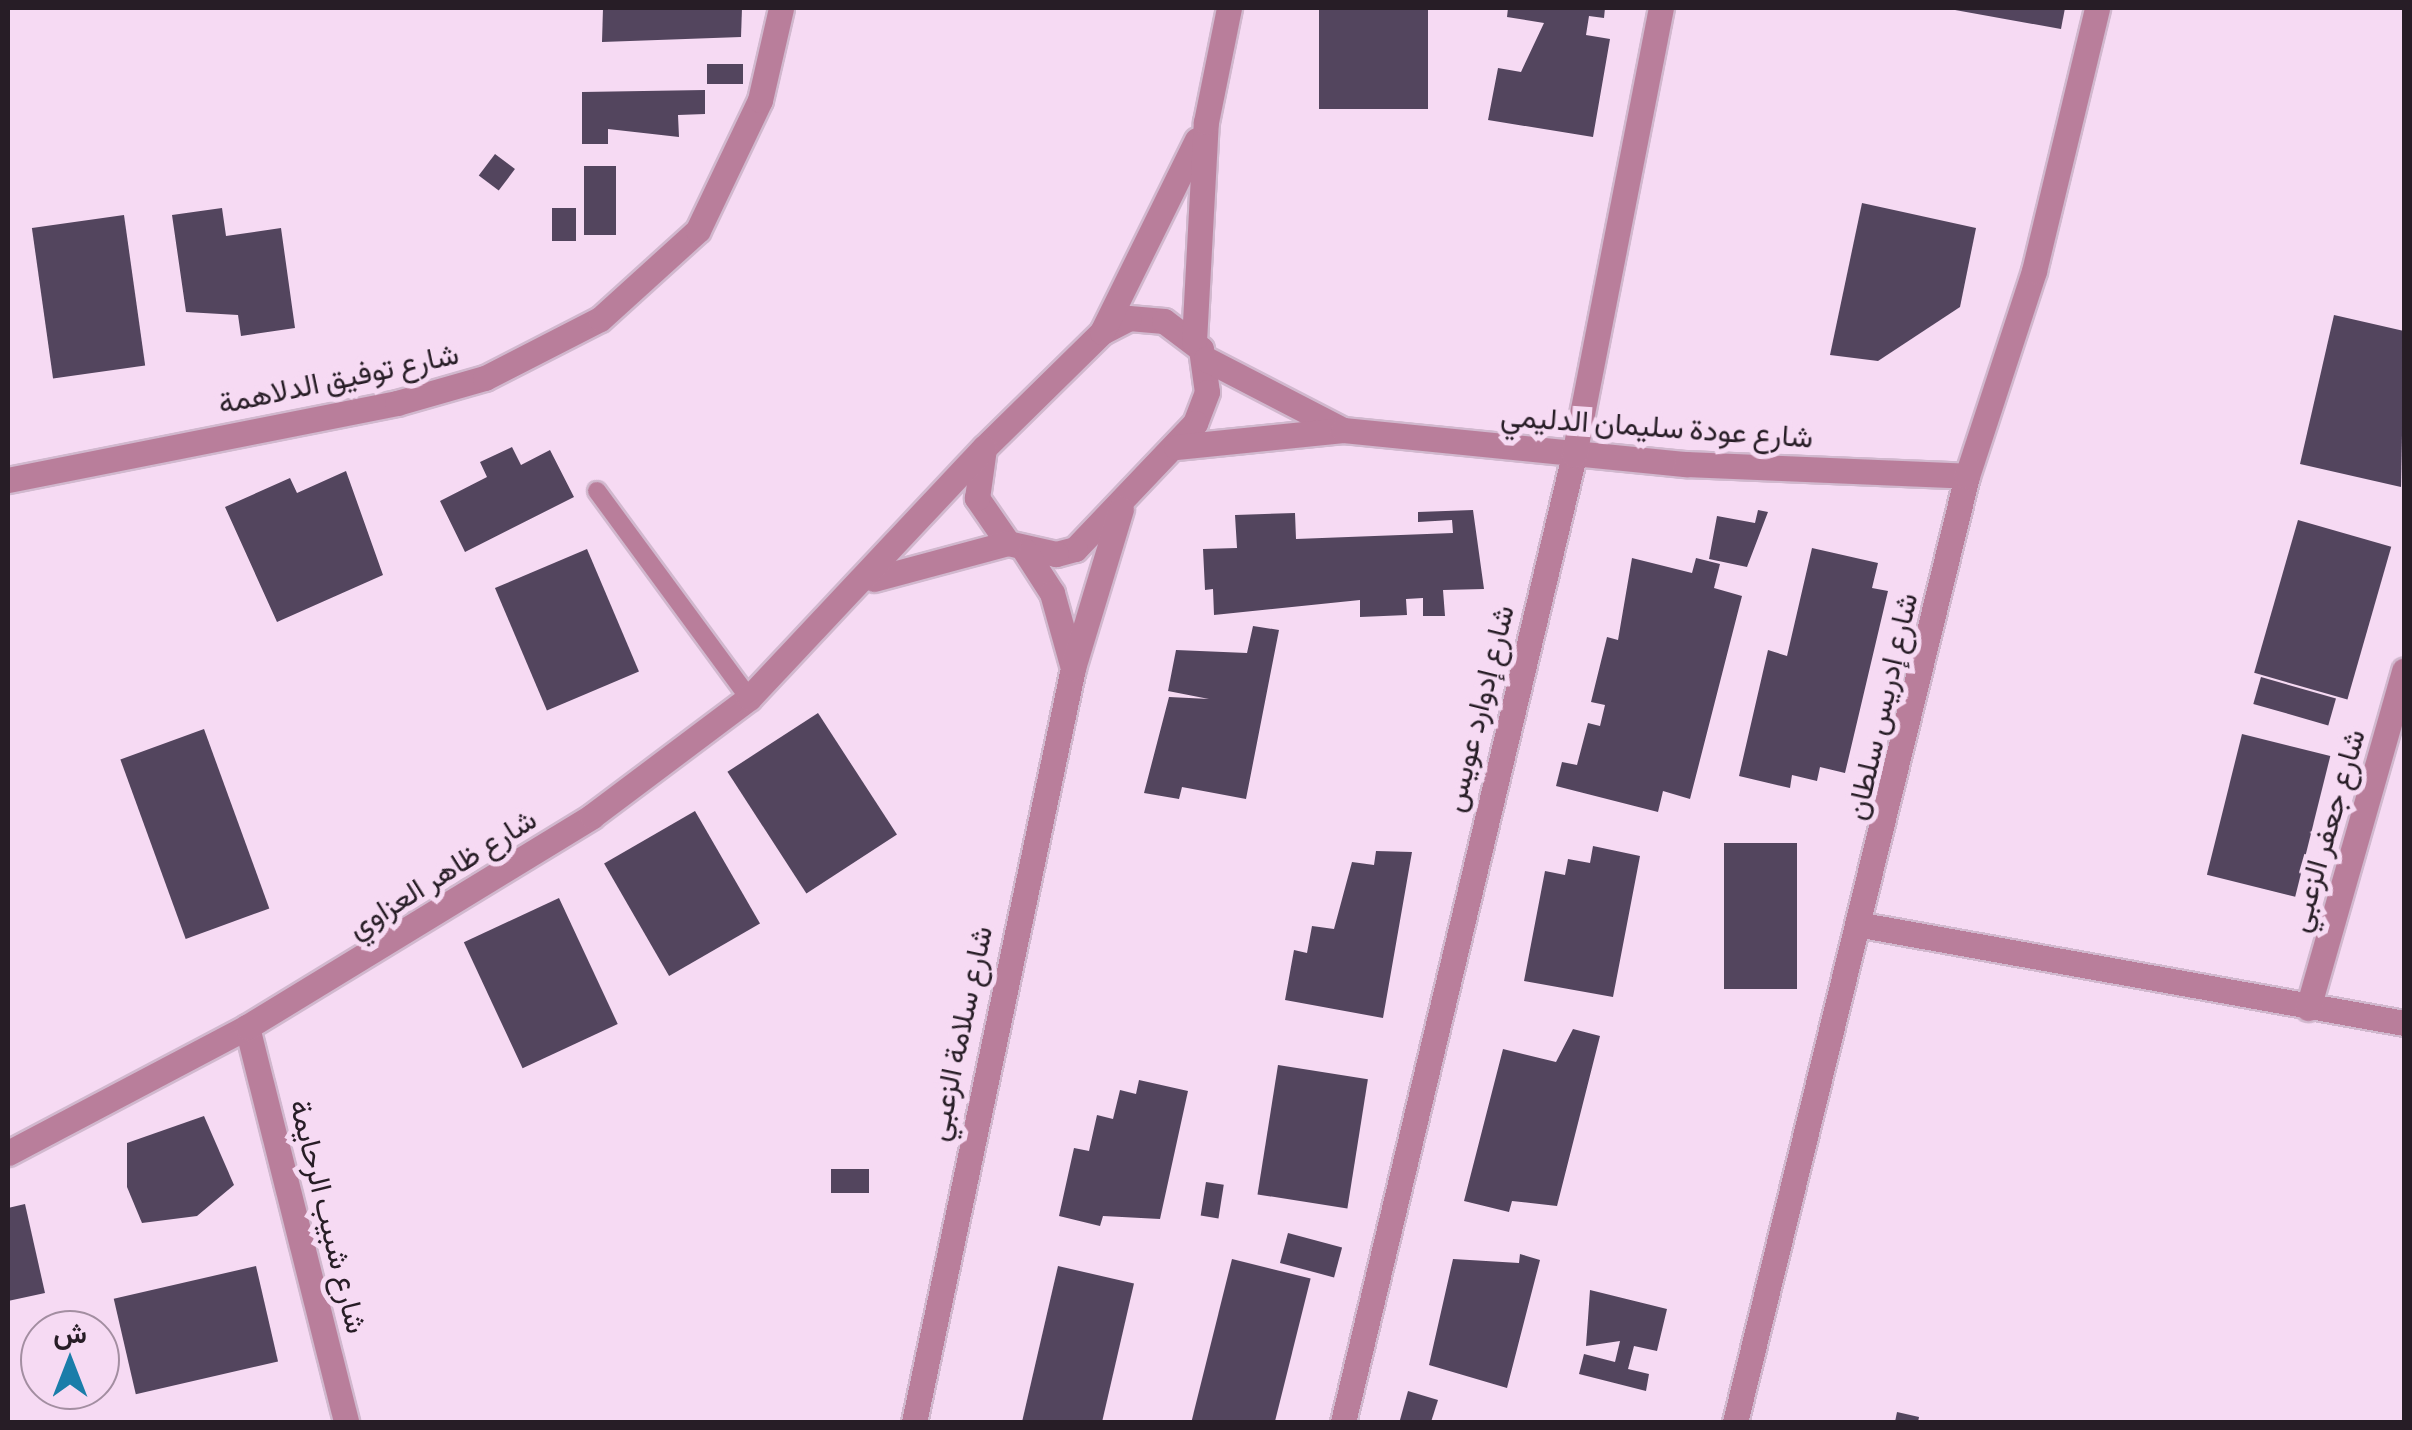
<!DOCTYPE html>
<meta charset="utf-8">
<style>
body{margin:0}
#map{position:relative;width:2412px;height:1430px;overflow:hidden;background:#f6daf3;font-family:Barlow,Vazirmatn,sans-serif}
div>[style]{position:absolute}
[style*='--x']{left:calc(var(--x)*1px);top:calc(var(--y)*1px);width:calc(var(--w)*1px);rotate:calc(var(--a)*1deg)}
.building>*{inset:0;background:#53455e;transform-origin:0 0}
.roads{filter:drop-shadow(2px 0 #d1b8ce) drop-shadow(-2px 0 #d1b8ce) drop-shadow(0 2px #d1b8ce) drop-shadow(0 -2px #d1b8ce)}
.lane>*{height:18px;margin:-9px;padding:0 9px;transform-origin:9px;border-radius:9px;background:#b97e9b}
.street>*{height:25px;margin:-12.5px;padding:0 12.5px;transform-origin:12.5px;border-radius:12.5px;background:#b97e9b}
span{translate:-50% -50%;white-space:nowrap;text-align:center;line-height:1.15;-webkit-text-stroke:10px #f6daf3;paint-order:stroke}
.street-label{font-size:30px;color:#271d26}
.frame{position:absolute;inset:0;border:10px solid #271d26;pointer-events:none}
.north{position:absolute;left:20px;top:1310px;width:100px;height:100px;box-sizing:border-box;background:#f6daf3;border:2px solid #a38ea1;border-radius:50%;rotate:0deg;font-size:28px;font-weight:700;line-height:40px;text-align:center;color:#271d26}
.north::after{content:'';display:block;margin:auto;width:35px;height:45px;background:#1a7da9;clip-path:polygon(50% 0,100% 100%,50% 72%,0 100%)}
</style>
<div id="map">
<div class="building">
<i style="clip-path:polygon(603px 8px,742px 8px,741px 37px,602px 42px)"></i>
<i style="left:1319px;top:8px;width:109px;height:101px"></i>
<i style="clip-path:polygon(1508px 8px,1605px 8px,1604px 18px,1589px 16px,1586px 35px,1610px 39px,1593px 137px,1488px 120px,1498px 68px,1521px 72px,1544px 23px,1507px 17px)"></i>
<i style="clip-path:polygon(1944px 8px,2065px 8px,2061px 29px)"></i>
<i style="left:707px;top:64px;width:36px;height:20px"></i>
<i style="clip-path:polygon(705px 90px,705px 114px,678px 115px,679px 137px,608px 129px,608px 144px,582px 144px,582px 92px)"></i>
<i style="left:495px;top:154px;width:25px;height:27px;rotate:37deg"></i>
<i style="left:584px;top:166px;width:32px;height:69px"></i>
<i style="clip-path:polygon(1862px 203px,1976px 228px,1960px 307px,1878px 361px,1830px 355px)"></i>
<i style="clip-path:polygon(222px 208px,226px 236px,281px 228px,295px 328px,241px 336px,238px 315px,186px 312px,172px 215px)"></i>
<i style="left:552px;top:208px;width:24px;height:33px"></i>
<i style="left:124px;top:215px;width:152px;height:93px;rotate:82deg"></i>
<i style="clip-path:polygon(2334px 315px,2404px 331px,2401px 487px,2300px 464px)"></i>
<i style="clip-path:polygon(512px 447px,521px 465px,550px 450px,574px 497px,465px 552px,440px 501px,487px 477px,480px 462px)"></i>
<i style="clip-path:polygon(346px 471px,383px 575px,277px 622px,225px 507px,290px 478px,297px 493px)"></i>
<i style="clip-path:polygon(1473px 510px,1484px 589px,1443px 590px,1445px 616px,1423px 616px,1423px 598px,1406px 599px,1407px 615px,1360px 617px,1360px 600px,1214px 615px,1213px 589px,1205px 590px,1203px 549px,1237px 548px,1235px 515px,1295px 513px,1296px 539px,1453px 533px,1452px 520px,1418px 522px,1418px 512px)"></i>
<i style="clip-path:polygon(1758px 510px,1768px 512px,1747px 567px,1709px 559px,1717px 516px,1755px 523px)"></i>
<i style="left:2298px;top:520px;width:97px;height:159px;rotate:16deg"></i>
<i style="clip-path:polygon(1812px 548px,1878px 563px,1872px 588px,1888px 591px,1845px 773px,1820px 767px,1817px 781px,1792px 775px,1790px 788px,1739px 776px,1768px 650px,1787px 656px)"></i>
<i style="left:587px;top:549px;width:133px;height:100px;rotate:67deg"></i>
<i style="clip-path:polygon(1632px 558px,1692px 573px,1696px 558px,1720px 564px,1714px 588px,1742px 596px,1690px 799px,1663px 791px,1658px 812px,1556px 786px,1562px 762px,1577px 765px,1588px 723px,1600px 726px,1605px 705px,1591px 702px,1607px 637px,1618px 640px)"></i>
<i style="clip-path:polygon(1253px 626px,1279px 630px,1246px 799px,1182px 787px,1179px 799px,1144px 793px,1169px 697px,1209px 699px,1168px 691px,1176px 650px,1247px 653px)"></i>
<i style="left:2261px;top:677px;width:78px;height:28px;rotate:16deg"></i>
<i style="left:818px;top:713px;width:145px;height:108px;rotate:57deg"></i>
<i style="left:204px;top:729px;width:191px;height:89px;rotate:70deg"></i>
<i style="left:2242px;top:734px;width:91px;height:145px;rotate:14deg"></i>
<i style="left:695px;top:811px;width:130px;height:105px;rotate:60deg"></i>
<i style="left:1724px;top:843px;width:73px;height:146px"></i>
<i style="clip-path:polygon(1593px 846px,1640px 856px,1613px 997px,1524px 981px,1545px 871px,1565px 875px,1568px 859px,1590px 863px)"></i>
<i style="clip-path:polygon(1376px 851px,1412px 852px,1383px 1018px,1285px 1000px,1294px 950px,1307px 953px,1312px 926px,1334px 929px,1352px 862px,1374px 865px)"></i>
<i style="left:559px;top:898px;width:139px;height:105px;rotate:65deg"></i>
<i style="clip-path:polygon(1573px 1029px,1600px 1036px,1557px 1206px,1512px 1201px,1509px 1212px,1464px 1201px,1503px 1049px,1556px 1062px)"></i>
<i style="left:1278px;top:1065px;width:91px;height:131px;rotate:9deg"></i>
<i style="clip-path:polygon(1139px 1080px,1188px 1091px,1160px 1219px,1103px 1216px,1100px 1226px,1059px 1216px,1074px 1148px,1089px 1151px,1097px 1115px,1113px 1119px,1120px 1090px,1136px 1094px)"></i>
<i style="clip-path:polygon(204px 1116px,234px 1185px,197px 1216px,142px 1223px,127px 1187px,127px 1143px)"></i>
<i style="left:869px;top:1169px;width:24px;height:38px;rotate:90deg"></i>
<i style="left:1206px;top:1182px;width:18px;height:34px;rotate:9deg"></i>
<i style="clip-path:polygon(25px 1204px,45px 1293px,8px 1301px,8px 1208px)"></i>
<i style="left:1288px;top:1233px;width:56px;height:31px;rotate:15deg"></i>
<i style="clip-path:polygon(1520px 1254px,1540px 1260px,1507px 1388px,1429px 1365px,1453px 1259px,1519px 1263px)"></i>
<i style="left:1232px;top:1259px;width:81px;height:168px;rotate:14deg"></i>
<i style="left:256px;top:1266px;width:98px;height:146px;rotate:77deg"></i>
<i style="left:1058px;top:1266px;width:78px;height:160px;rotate:13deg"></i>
<i style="clip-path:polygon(1590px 1290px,1667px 1309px,1657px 1351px,1634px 1346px,1628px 1369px,1649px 1374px,1646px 1391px,1579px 1374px,1584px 1354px,1615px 1362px,1620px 1341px,1586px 1346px)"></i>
<i style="clip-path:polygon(1408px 1391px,1438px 1400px,1431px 1422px,1400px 1420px)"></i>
<i style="clip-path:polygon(1897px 1412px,1919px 1417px,1918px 1422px,1895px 1422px)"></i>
</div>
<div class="roads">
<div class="lane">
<i style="--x:597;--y:491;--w:257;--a:53.7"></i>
</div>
<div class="street">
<i style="--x:1129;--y:318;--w:35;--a:5"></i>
<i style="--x:1164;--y:321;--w:46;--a:37.1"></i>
<i style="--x:1201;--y:349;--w:43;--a:82.1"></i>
<i style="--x:1207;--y:392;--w:33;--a:111"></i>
<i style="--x:1195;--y:423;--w:174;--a:133.6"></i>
<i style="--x:1075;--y:549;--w:20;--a:165"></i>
<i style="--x:1056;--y:554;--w:49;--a:-167.1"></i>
<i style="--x:1008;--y:543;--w:55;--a:-124.6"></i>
<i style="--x:977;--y:498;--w:50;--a:-82"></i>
<i style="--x:984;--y:448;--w:165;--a:-44.5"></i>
<i style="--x:1102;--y:332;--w:30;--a:-27"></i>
<i style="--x:1102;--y:332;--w:214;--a:-63.7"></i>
<i style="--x:1194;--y:341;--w:219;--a:-86.9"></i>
<i style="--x:1206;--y:122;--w:116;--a:-78.6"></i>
<i style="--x:1206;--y:359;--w:154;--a:27.4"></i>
<i style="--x:1176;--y:447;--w:168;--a:-5.8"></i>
<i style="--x:1343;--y:430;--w:345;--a:5.7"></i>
<i style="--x:1686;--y:464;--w:281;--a:2.4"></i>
<i style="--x:8;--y:480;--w:397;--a:-11.2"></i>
<i style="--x:397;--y:403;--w:91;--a:-15.9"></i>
<i style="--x:485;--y:378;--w:129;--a:-27.2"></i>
<i style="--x:600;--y:319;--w:132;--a:-42.2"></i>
<i style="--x:698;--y:230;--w:144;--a:-64.5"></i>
<i style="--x:760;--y:100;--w:94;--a:-77.1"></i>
<i style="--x:1025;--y:551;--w:50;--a:57.3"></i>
<i style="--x:1052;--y:593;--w:78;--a:74.4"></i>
<i style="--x:874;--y:579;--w:139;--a:-15"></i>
<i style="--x:1862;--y:925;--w:551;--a:10.25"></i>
<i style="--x:2308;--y:1008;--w:351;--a:-74.1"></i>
<i style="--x:247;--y:1027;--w:407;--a:75.9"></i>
<i style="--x:8;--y:1153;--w:270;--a:-27.8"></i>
<i style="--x:247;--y:1027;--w:404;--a:-31.4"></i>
<i style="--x:592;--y:816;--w:196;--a:-36.9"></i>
<i style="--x:749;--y:698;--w:343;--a:-46.8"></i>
<i style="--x:914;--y:1422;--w:771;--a:-78.09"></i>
<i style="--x:1073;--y:668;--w:166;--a:-73.2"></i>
<i style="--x:1343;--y:1422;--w:994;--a:-76.56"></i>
<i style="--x:1574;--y:455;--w:455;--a:-79"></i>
<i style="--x:1735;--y:1422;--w:974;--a:-76.22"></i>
<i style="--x:1967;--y:476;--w:216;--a:-71.9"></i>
<i style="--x:2034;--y:271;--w:270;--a:-76.5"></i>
</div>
</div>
<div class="street-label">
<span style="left:338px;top:377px;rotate:-12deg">شارع توفيق الدلاهمة</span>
<span style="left:1657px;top:425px;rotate:4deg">شارع عودة سليمان الدليمي</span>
<span style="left:1880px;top:706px;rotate:-77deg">شارع إدريس سلطان</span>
<span style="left:1477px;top:708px;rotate:-76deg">شارع إدوارد عويس</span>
<span style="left:2325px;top:830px;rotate:-74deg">شارع جعفر الزعبي</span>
<span style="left:441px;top:872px;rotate:-32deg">شارع ظاهر العزاوي</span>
<span style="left:958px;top:1033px;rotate:-78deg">شارع سلامة الزعبي</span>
<span style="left:330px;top:1216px;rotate:76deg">شارع شبيب الرحايمة</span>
</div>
<div class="frame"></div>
<div class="north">ش</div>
</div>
